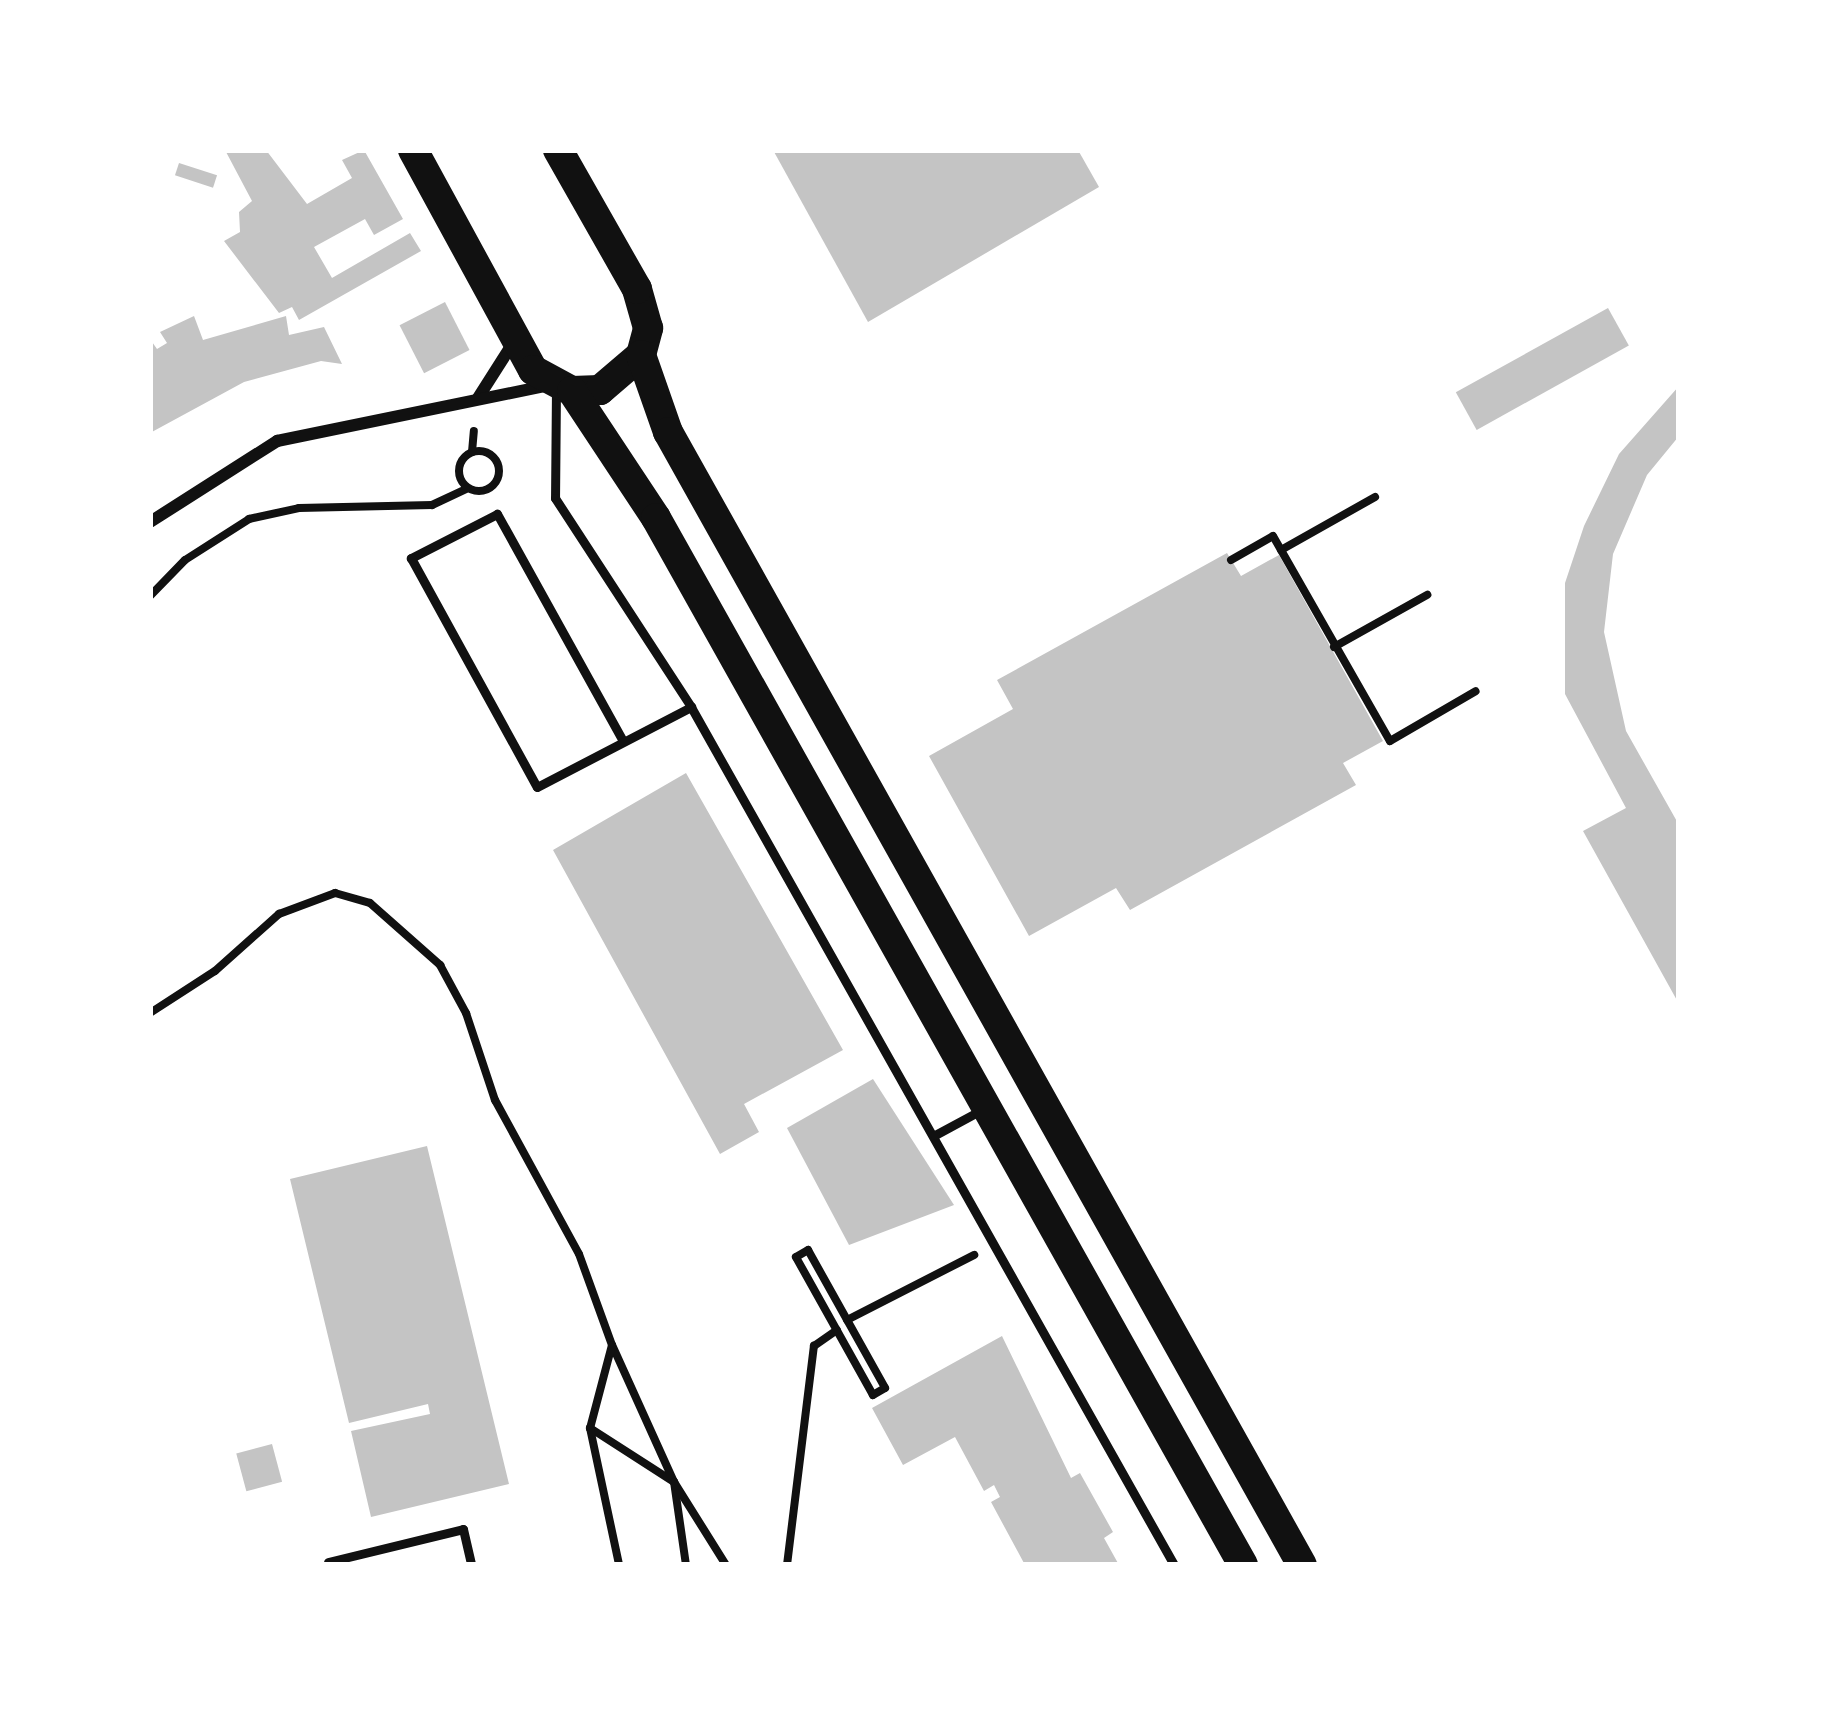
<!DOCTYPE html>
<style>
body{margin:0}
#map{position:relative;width:1829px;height:1715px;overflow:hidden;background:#fff;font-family:"Archivo Narrow",sans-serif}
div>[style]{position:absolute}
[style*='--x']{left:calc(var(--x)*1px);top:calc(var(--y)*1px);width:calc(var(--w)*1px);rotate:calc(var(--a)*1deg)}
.building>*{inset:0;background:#c4c4c4;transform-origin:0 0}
.path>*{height:8px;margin:-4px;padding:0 4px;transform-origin:4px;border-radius:4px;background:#111}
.path>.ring{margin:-4px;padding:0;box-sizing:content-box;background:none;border:8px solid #111;border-radius:50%}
.service>*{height:9px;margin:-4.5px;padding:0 4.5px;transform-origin:4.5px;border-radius:4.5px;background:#111}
.minor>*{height:12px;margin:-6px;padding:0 6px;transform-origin:6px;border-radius:6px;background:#111}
.primary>*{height:30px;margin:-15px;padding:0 15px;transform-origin:15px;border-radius:15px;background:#111}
span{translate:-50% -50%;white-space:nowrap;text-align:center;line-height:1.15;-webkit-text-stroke:12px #fff;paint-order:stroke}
.frame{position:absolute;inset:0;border:153px solid #fff;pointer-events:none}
</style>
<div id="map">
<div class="building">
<i style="clip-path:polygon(225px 150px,266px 150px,307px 204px,352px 178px,342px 160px,364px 150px,403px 219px,374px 235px,365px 219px,314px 247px,332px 278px,410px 233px,421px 251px,299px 320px,292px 307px,279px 313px,224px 241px,240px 232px,239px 212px,252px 201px)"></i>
<i style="clip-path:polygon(773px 150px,1078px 150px,1099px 187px,868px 322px)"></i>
<i style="left:179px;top:163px;width:40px;height:13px;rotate:18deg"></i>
<i style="left:445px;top:302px;width:54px;height:51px;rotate:63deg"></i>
<i style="left:1608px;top:308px;width:43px;height:174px;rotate:61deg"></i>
<i style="clip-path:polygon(194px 316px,203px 340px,286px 316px,289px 335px,324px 327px,342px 364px,321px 361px,244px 382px,150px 433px,150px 339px,157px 349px,167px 343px,160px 332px)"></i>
<i style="clip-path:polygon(1679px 386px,1679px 436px,1647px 475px,1613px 554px,1604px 632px,1626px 731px,1679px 825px,1679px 1004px,1583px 831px,1626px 808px,1565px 694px,1565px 583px,1584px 526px,1619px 454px)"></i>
<i style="clip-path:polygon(1227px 553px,1241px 576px,1279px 555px,1383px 741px,1343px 763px,1356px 785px,1130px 910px,1116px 888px,1029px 936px,929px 756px,1013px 709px,997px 680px)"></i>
<i style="clip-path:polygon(686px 773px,843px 1050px,744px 1104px,759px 1132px,720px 1154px,553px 850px)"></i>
<i style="clip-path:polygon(873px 1079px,954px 1205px,849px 1245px,787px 1128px)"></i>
<i style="clip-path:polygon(427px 1146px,509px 1484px,371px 1517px,351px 1431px,430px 1414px,428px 1404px,349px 1423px,290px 1179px)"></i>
<i style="clip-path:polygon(1002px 1336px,1071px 1478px,1080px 1473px,1113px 1532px,1104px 1538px,1119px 1565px,1025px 1565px,991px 1502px,1000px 1497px,994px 1485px,984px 1491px,955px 1437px,903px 1465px,872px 1408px)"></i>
<i style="left:272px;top:1444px;width:39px;height:37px;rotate:75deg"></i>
</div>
<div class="path">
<i class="ring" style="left:459px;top:451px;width:32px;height:32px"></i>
<i style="--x:472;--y:452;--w:21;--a:-85"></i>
<i style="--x:1281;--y:550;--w:108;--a:-29.4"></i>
<i style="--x:1231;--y:560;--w:48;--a:-29.7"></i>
<i style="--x:1273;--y:536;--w:236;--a:60.3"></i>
<i style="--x:1390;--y:741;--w:99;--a:-30.2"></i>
<i style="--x:150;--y:596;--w:50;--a:-45.8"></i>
<i style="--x:185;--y:560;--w:76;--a:-32.6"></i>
<i style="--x:249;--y:519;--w:51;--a:-12.4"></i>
<i style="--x:299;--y:508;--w:133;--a:-1.3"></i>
<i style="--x:432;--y:505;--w:38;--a:-25"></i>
<i style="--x:1334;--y:647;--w:107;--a:-29.2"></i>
<i style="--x:150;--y:1013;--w:77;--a:-32.9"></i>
<i style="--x:215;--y:971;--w:86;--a:-41.7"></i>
<i style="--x:279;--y:914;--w:60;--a:-20.6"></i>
<i style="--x:335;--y:893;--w:36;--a:16"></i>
<i style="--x:370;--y:903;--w:94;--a:41.5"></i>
<i style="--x:440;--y:965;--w:55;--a:61.6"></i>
<i style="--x:466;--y:1013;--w:92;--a:71.6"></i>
<i style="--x:495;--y:1100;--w:175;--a:61.4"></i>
<i style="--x:579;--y:1254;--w:97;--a:70.1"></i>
<i style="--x:808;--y:1250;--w:158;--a:60.8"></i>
<i style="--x:885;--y:1388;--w:14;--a:150"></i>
<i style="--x:873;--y:1395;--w:158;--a:-119.2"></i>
<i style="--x:796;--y:1257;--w:14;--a:-30"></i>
<i style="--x:847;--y:1320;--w:143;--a:-27.1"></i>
<i style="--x:590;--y:1428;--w:100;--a:32.7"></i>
<i style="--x:674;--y:1482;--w:150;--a:-114.3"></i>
<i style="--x:612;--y:1345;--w:86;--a:104.8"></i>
<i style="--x:590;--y:1428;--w:140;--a:78"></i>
<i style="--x:686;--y:1565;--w:84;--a:-98.2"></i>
<i style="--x:674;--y:1482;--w:98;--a:57.9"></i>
<i style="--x:787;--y:1565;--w:221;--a:-83"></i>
<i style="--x:814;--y:1346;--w:28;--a:-35"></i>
</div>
<div class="service">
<i style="--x:556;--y:388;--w:110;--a:90.5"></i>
<i style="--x:555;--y:498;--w:249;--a:56.9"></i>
<i style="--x:691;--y:707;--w:985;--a:60.62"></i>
<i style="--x:623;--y:741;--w:260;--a:-119"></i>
<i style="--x:497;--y:514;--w:97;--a:152.9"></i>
<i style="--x:411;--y:558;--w:261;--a:61.2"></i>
<i style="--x:537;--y:787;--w:174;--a:-27.5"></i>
<i style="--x:935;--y:1135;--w:55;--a:-28.4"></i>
<i style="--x:328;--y:1562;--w:139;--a:-13.7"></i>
<i style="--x:463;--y:1529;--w:37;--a:77"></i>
</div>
<div class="minor">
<i style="--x:478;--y:398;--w:69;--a:-57.5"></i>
<i style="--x:150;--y:522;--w:151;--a:-32.5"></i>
<i style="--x:277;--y:441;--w:279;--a:-11.6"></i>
</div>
<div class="primary">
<i style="--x:413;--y:150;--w:251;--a:61.4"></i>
<i style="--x:533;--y:370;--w:44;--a:28.3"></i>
<i style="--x:572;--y:391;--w:28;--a:-2"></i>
<i style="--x:600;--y:390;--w:54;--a:-40.5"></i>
<i style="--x:641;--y:355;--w:28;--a:-75"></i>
<i style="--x:648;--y:328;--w:41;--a:-105.8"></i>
<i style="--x:637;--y:289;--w:160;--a:-119.6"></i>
<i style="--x:641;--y:355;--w:82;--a:70.7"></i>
<i style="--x:668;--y:432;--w:1298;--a:60.77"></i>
<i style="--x:572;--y:391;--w:152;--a:56.5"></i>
<i style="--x:656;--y:518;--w:1200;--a:60.72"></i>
</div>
<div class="frame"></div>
</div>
